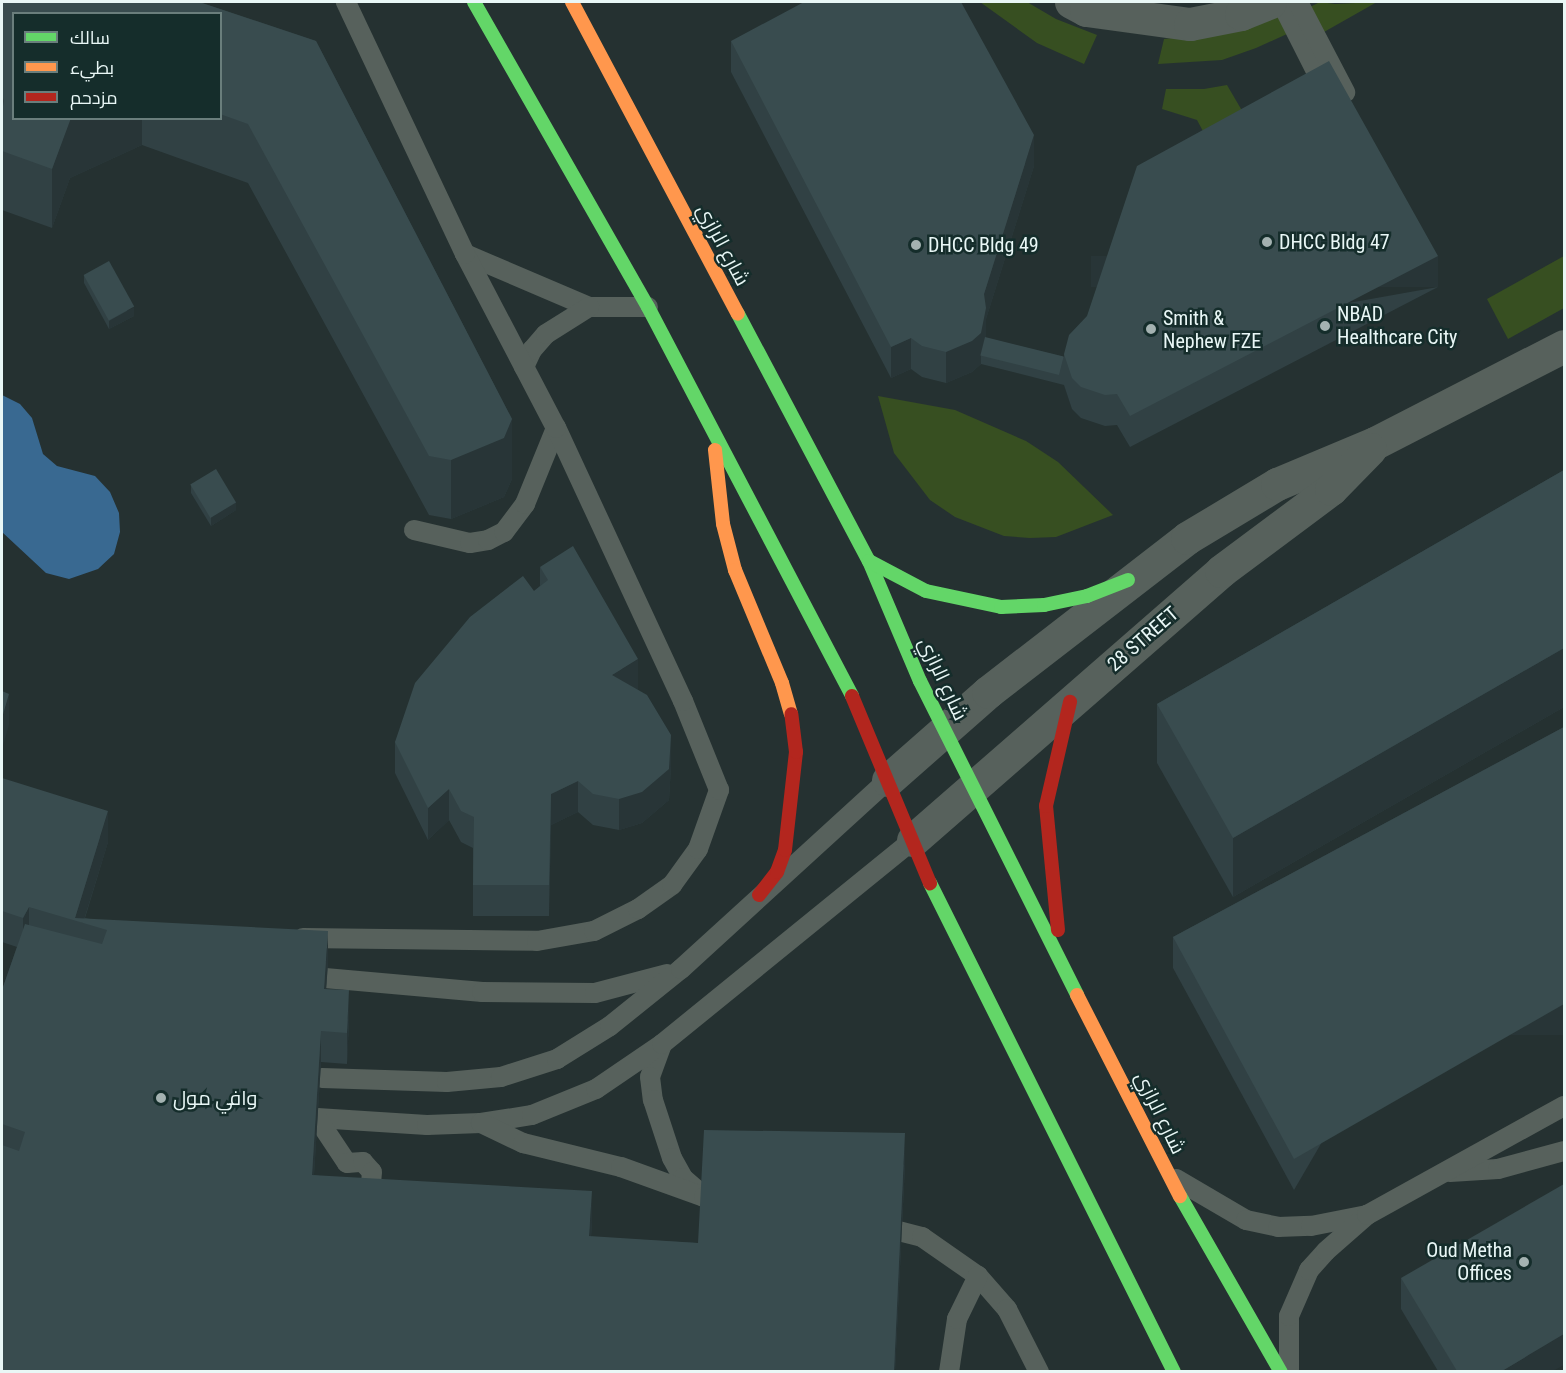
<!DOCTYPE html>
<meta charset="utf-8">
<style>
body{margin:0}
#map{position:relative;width:1566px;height:1373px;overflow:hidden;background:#253131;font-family:"Roboto Condensed",Cairo,sans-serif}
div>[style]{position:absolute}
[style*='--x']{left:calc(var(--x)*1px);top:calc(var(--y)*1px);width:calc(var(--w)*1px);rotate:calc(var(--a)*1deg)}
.green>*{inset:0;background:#374f21}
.water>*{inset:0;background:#396991}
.lane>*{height:20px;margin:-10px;padding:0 10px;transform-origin:10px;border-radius:10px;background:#57615c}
.street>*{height:33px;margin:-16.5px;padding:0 16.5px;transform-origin:16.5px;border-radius:16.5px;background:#57615c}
.fast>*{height:14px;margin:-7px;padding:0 7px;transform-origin:7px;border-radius:7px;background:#63d668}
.slow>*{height:14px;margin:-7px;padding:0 7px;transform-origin:7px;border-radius:7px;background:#ff974d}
.jam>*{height:14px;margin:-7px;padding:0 7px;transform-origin:7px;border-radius:7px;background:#b3261e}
.wall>*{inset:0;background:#314144}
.shaded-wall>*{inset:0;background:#283537;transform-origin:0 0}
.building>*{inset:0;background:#394c4f;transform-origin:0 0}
.dots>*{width:16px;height:16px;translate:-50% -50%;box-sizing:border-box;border:3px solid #152d2b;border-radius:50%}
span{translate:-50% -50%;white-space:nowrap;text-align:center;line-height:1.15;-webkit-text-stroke:5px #152d2b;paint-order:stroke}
.poi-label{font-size:20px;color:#e9f7f6}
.left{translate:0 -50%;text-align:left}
.right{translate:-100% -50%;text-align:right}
.street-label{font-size:20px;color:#e9f7f6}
.frame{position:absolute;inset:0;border:3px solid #e9f7f6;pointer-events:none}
.legend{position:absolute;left:12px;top:12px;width:210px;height:108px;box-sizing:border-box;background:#152d2b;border:2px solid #6a7e7c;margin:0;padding:8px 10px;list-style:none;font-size:18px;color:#e9f7f6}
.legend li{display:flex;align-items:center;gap:12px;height:30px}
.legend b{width:30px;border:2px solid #6a7e7c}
</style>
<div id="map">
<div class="green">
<i style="clip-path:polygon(980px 2px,1027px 2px,1056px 19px,1097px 35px,1084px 64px,1037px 43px)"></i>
<i style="clip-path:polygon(1320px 2px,1335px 4px,1377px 2px,1324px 32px,1310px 7px)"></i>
<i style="clip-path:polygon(1275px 10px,1287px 34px,1256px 48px,1222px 60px,1158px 64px,1164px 39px,1195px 35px)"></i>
<i style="clip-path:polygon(1227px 85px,1251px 126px,1212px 148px,1197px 120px,1162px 109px,1166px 89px,1204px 89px)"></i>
<i style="clip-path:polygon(1564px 256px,1564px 308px,1508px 339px,1487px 299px)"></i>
<i style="clip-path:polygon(878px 396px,955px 410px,1026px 441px,1058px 462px,1113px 515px,1056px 537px,1030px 538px,1004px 536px,955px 517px,930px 500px,894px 453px)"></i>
</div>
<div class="water">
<i style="clip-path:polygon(2px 395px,20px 404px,32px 418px,43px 454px,57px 466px,95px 476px,110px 492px,119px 513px,120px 532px,114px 554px,98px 569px,69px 579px,46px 573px,2px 532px)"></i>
</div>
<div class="lane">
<i style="--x:1281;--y:2;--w:102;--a:63.2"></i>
<i style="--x:1298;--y:2;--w:102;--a:62.4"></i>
<i style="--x:465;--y:254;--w:135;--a:23.1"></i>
<i style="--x:589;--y:307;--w:59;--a:0"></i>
<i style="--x:524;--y:367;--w:19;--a:-65"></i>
<i style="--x:532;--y:350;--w:21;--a:-49"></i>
<i style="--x:546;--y:334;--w:51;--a:-32.1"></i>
<i style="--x:414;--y:530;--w:57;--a:13.1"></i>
<i style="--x:470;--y:543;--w:18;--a:-9"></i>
<i style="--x:488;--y:540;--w:18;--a:-27"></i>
<i style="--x:504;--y:532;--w:35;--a:-53"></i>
<i style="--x:525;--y:504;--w:82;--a:-67.8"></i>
<i style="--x:303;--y:938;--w:234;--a:0.7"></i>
<i style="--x:537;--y:941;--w:58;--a:-10"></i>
<i style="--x:594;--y:931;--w:49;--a:-26.6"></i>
<i style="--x:638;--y:909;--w:42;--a:-35.2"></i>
<i style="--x:672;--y:885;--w:44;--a:-54.2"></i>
<i style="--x:698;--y:849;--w:63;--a:-70.4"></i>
<i style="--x:719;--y:790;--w:96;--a:-112"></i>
<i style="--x:683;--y:701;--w:301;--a:-114.9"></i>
<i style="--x:556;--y:428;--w:196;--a:-117.6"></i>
<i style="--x:465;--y:254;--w:279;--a:-115.3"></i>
<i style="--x:325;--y:978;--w:158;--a:5.1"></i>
<i style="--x:482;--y:992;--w:113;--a:0.5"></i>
<i style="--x:595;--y:993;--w:74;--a:-14.8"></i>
<i style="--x:662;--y:1044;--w:35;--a:110"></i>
<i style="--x:650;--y:1077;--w:23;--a:83"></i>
<i style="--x:653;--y:1100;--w:61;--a:71.9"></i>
<i style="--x:672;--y:1158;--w:23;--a:61"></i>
<i style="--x:683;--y:1178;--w:23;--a:41"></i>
<i style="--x:322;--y:1078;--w:125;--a:1.8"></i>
<i style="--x:447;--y:1082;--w:54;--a:-5.3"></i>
<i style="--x:501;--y:1077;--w:59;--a:-17.8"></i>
<i style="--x:557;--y:1059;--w:62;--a:-31.9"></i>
<i style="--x:610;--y:1026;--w:91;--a:-38.8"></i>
<i style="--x:681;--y:969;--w:280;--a:-42.4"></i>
<i style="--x:317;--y:1118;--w:110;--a:3.6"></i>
<i style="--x:427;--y:1125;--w:54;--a:-2.1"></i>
<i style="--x:481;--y:1123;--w:52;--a:-8.9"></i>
<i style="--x:532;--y:1115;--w:69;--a:-22.1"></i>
<i style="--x:596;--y:1089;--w:80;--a:-34.3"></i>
<i style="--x:662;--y:1044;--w:323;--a:-39.1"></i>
<i style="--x:317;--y:1118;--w:54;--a:56.3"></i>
<i style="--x:347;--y:1163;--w:16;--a:-4"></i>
<i style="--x:363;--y:1162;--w:13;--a:48"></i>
<i style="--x:372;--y:1172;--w:34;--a:95"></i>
<i style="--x:481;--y:1123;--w:47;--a:25.5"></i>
<i style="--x:523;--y:1143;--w:101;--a:13.8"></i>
<i style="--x:621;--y:1167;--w:88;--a:19.9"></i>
<i style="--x:704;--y:1197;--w:21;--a:8"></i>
<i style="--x:1450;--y:1172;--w:48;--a:-3.6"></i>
<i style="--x:1498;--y:1169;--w:68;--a:-15.3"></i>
<i style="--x:1176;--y:1179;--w:81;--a:30.4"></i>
<i style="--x:1246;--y:1220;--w:33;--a:12"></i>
<i style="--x:1278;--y:1227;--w:33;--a:-2"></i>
<i style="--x:1311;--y:1226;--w:57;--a:-11.1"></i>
<i style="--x:875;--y:1225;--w:49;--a:14.3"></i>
<i style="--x:922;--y:1237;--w:68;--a:34.9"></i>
<i style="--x:978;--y:1276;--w:44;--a:48.7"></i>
<i style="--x:1007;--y:1309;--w:71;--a:63.1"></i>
<i style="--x:949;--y:1372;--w:54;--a:-81.4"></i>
<i style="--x:957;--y:1319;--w:48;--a:-64"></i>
<i style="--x:1289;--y:1372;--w:56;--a:-90"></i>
<i style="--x:1289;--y:1316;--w:50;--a:-66.5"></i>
<i style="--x:1309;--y:1270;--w:25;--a:-48"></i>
<i style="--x:1326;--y:1251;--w:55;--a:-41.3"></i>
<i style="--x:1367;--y:1215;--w:225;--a:-29"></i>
</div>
<div class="street">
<i style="--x:1071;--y:2;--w:17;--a:28"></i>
<i style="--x:1086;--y:10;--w:105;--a:7.7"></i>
<i style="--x:1190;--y:24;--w:52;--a:-11.1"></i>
<i style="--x:1241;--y:14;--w:31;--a:-22"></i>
<i style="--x:888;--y:780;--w:133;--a:-41.3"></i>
<i style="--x:988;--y:692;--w:252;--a:-37.7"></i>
<i style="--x:1187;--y:538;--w:105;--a:-31"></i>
<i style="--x:1277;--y:484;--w:106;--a:-22.7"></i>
<i style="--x:1375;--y:443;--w:212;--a:-27.2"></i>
<i style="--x:913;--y:840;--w:409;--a:-41.1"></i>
<i style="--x:1221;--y:571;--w:137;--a:-36.7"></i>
<i style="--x:1331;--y:489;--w:56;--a:-45.7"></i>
</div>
<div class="fast">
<i style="--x:474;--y:2;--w:351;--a:60.3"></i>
<i style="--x:648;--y:307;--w:439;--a:62.3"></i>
<i style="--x:738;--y:314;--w:280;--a:62.1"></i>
<i style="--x:869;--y:561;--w:130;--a:67"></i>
<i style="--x:920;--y:681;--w:351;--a:63.4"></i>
<i style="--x:869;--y:561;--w:64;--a:27.8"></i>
<i style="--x:926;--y:591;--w:77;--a:12"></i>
<i style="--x:1001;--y:607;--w:43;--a:-2.7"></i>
<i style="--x:1044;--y:605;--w:44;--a:-11.8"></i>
<i style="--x:1087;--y:596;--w:44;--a:-21.3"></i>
<i style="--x:930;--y:883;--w:546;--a:63.48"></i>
<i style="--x:1180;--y:1196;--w:203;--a:60.2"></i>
</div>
<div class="slow">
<i style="--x:572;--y:2;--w:353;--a:62"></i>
<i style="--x:715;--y:450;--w:74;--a:83.8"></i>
<i style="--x:723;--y:524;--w:48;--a:75.4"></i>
<i style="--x:735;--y:570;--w:122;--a:67.4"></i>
<i style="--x:782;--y:683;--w:32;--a:74"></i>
<i style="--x:1077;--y:995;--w:226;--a:62.9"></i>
</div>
<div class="jam">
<i style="--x:852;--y:696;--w:203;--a:67.4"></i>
<i style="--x:759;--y:895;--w:29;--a:-52"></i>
<i style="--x:777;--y:872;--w:23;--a:-70"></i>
<i style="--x:785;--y:850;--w:99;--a:-83.6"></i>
<i style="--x:796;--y:752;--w:38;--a:-97"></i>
<i style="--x:1058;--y:930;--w:125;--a:-95.5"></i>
<i style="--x:1046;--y:806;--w:107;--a:-77"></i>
</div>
<div class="wall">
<i style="clip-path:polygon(evenodd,2px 2px,199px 2px,316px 41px,512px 419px,512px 479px,504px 497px,451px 519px,429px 515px,248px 183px,142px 145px,70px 178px,52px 228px,2px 210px,2px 2px,14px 14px,220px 14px,220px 118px,14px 118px,14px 14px)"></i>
<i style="clip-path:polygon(731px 41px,1034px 166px,986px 319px,986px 338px,1064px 357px,1064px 354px,1438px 287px,1130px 447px,1117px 425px,1105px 426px,1081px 418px,1072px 409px,1064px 385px,981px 364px,972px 372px,946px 383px,922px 377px,911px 369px,891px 378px,731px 72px)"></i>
<i style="clip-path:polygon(84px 275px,134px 316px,109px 329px,84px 283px)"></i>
<i style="clip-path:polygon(1564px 470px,1564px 707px,1233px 897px,1157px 763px,1157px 704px)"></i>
<i style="clip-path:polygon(191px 485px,236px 510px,211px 526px,191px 493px)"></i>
<i style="clip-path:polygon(540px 567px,638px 690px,671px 766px,669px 800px,642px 823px,619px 830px,593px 825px,578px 812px,551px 825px,549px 916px,473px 916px,473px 848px,461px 842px,449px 820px,428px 840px,395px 773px,395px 742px,534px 591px,540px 586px)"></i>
<i style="clip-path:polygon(1564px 727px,1294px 1190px,1173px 968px,1173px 937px)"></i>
<i style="clip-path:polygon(2px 778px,108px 842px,85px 918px,328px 962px,326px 989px,349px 1021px,347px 1064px,321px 1062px,314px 1175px,592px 1222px,591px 1237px,698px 1243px,905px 1164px,895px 1371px,2px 1371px,2px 990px,17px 947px,2px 942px)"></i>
<i style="clip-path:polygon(1401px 1278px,1553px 1371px,1438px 1371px,1401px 1309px)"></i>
</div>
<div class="shaded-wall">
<i style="clip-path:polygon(142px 118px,142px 145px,70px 178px,52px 228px,52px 169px,70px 119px)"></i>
<i style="clip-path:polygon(1034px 135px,1034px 166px,986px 319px,986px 339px,981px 356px,981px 364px,972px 372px,946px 383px,946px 352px,984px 294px)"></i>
<i style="left:1438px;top:256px;width:31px;height:347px;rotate:90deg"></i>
<i style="clip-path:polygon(134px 307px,134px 316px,109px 329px,109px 321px)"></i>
<i style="clip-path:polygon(911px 338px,911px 369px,891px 378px,891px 347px)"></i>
<i style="clip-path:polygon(512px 419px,512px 479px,504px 497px,451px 519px,451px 460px)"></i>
<i style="clip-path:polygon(236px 502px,236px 510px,211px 526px,211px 517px)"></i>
<i style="clip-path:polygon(1564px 648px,1564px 707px,1233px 897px,1233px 838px)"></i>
<i style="clip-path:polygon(638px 659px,638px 690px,612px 706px,612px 675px)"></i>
<i style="clip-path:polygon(9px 694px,9px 725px,2px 749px,2px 718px)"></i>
<i style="clip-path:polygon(671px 735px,671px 766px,669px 800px,642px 823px,619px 830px,619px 799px)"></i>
<i style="clip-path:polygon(578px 781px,578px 812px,551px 825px,549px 916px,551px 794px)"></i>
<i style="clip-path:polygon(449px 789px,449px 820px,428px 840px,428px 808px)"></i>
<i style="clip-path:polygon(108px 811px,108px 842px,83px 923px,75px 918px)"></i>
<i style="clip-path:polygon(29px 907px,29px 938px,23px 949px,23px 918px)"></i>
<i style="clip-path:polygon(328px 931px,328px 962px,324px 1020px,324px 989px)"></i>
<i style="clip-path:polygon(349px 990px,349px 1021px,347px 1064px,347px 1033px)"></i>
<i style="left:1564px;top:1004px;width:31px;height:311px;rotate:90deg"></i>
<i style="clip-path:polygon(321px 1031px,321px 1062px,312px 1206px,312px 1175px)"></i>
<i style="clip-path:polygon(905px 1133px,905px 1164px,895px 1371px,894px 1371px)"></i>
<i style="clip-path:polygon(592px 1191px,592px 1222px,589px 1268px,589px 1236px)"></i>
<i style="clip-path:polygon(1564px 1334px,1564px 1365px,1553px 1371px,1502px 1371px)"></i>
</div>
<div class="building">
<i style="clip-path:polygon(2px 2px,199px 2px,316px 41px,512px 419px,504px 438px,451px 460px,429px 456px,248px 124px,220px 114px,220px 14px,14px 14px,14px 118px,71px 118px,52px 169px,2px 151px,2px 111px,4px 101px,2px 95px)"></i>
<i style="clip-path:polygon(804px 2px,961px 2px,1034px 135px,984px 294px,986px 308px,981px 333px,972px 341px,946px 352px,922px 346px,911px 338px,891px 347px,731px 41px)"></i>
<i style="clip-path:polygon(1329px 61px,1438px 256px,1130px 416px,1117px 394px,1105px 395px,1081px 387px,1072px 378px,1064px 354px,1069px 335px,1087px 316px,1137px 166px)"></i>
<i style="left:109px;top:261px;width:52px;height:29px;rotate:61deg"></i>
<i style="left:985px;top:337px;width:81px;height:19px;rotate:14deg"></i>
<i style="left:216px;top:469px;width:39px;height:30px;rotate:59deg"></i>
<i style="clip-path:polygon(1564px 470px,1564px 648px,1233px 838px,1157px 704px)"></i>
<i style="clip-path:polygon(573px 546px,638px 659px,612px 675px,647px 695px,671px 735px,669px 769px,642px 792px,619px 799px,593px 794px,578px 781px,551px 794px,549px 885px,473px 885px,474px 817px,461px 811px,449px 789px,428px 808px,395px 742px,415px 683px,470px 617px,523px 576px,534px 591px,548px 580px,540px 567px)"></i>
<i style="clip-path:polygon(2px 691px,9px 694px,2px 718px)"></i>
<i style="clip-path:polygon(1564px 727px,1564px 1004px,1294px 1159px,1173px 937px)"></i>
<i style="clip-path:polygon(2px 778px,108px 811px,75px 918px,328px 931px,324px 989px,349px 990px,347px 1033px,321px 1031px,312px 1175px,592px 1191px,589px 1236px,698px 1243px,704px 1130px,905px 1133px,894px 1371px,2px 1371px,2px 1145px,19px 1151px,25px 1132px,2px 1124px,2px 990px,25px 924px,102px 944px,107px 930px,29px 907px,23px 918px,2px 911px)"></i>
<i style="clip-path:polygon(1564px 1184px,1564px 1334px,1502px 1371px,1457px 1371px,1401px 1278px)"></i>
</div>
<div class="dots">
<i style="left:1267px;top:242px;background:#a4b2b1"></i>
<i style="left:916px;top:245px;background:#a4b2b1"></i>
<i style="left:1325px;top:326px;background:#a4b2b1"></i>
<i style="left:1151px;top:329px;background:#a4b2b1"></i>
<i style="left:161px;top:1098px;background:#a4b2b1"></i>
<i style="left:1524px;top:1262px;background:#a4b2b1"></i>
</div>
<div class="poi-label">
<span class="left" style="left:1279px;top:242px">DHCC Bldg 47</span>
<span class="left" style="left:928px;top:245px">DHCC Bldg 49</span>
<span class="left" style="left:1337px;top:326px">NBAD<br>Healthcare City</span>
<span class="left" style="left:1163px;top:330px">Smith &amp;<br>Nephew FZE</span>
<span class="left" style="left:173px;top:1098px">وافي مول</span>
<span class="right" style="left:1512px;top:1262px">Oud Metha<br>Offices</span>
</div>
<div class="street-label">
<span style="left:723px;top:245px;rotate:62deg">شارع الرازي</span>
<span style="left:1143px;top:639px;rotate:-41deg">28 STREET</span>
<span style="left:943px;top:679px;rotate:65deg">شارع الرازي</span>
<span style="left:1160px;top:1113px;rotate:64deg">شارع الرازي</span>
</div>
<div class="frame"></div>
<ul class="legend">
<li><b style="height:8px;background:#63d668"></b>سالك</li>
<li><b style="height:8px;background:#ff974d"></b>بطيء</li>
<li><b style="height:8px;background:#b3261e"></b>مزدحم</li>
</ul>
</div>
